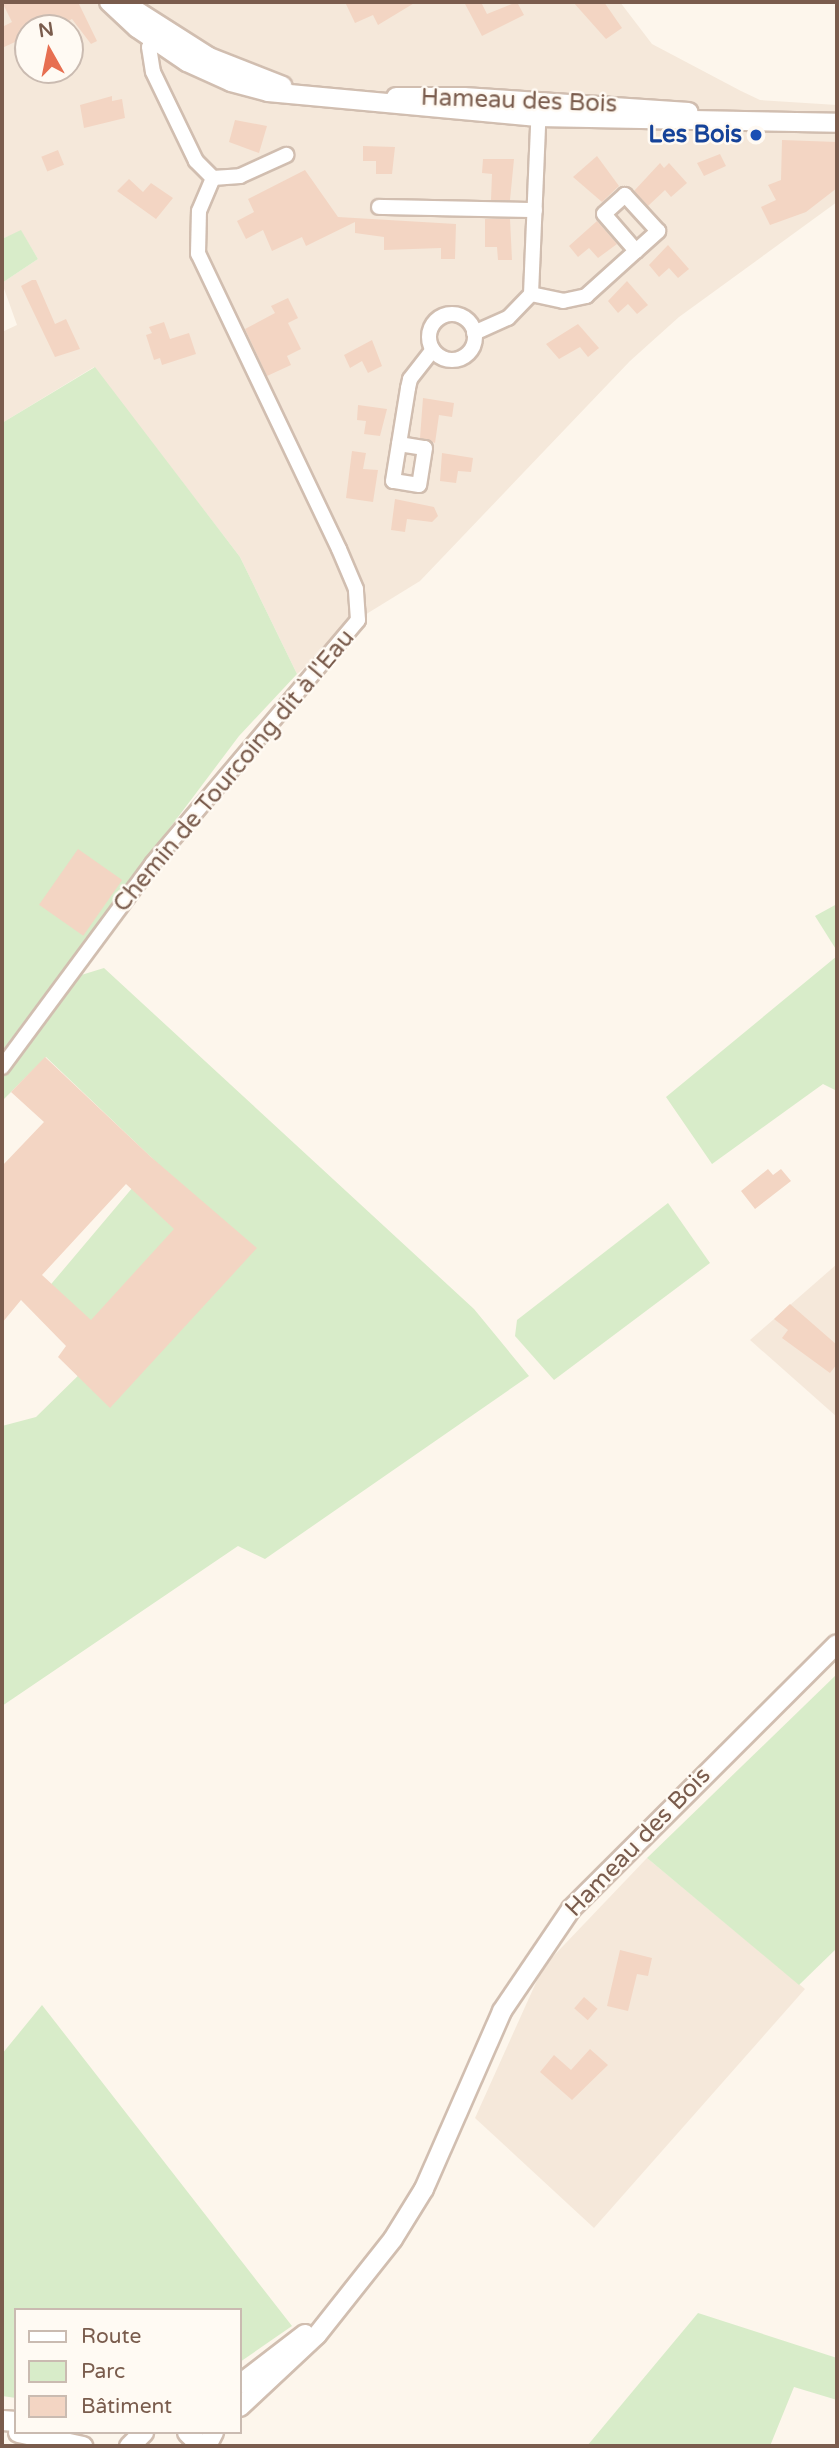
<!DOCTYPE html>
<meta charset="utf-8">
<style>
body{margin:0}
#map{position:relative;width:839px;height:2448px;overflow:hidden;background:#fdf6ec;font-family:"Varela Round",sans-serif}
div>[style]{position:absolute}
[style*='--x']{left:calc(var(--x)*1px);top:calc(var(--y)*1px);width:calc(var(--w)*1px);rotate:calc(var(--a)*1deg)}
.residential>*{inset:0;background:#f5e8da}
.green>*{inset:0;background:#d8ecc9}
.building>*{inset:0;background:#f3d5c3;transform-origin:0 0}
.roads{filter:drop-shadow(2px 0 #d1beb0) drop-shadow(-2px 0 #d1beb0) drop-shadow(0 2px #d1beb0) drop-shadow(0 -2px #d1beb0)}
.minor>*{height:14px;margin:-7px;padding:0 7px;transform-origin:7px;border-radius:7px;background:#fff}
.minor>.ring{margin:-7px;padding:0;box-sizing:content-box;background:none;border:14px solid #fff;border-radius:50%}
.tertiary>*{height:18px;margin:-9px;padding:0 9px;transform-origin:9px;border-radius:9px;background:#fff}
.secondary>*{height:19px;margin:-9.5px;padding:0 9.5px;transform-origin:9.5px;border-radius:9.5px;background:#fff}
.dots>*{width:19px;height:19px;translate:-50% -50%;box-sizing:border-box;border:4px solid #fffaf3;border-radius:50%}
span{translate:-50% -50%;white-space:nowrap;text-align:center;line-height:1.15;-webkit-text-stroke:5px #fffaf3;paint-order:stroke}
.street-label{font-size:24px;color:#7a5c4d}
.transit-label{font-size:24px;color:#164399;font-weight:700}
.right{translate:-100% -50%;text-align:right}
.frame{position:absolute;inset:0;border:4px solid #7a5c4d;pointer-events:none}
.legend{position:absolute;left:14px;top:2308px;width:228px;height:126px;box-sizing:border-box;background:#fffaf3;border:2px solid #cabbb1;margin:0;padding:9px 12px;list-style:none;font-size:21px;color:#7a5c4d}
.legend li{display:flex;align-items:center;gap:14px;height:35px}
.legend b{width:35px;border:2px solid #cabbb1}
.north{position:absolute;left:14px;top:14px;width:70px;height:70px;box-sizing:border-box;background:#fffaf3;border:2px solid #cabbb1;border-radius:50%;rotate:351deg;font-size:19px;font-weight:700;line-height:28px;text-align:center;color:#7a5c4d}
.north::after{content:'';display:block;margin:auto;width:24px;height:32px;background:#e76f51;clip-path:polygon(50% 0,100% 100%,50% 72%,0 100%)}
</style>
<div id="map">
<div class="residential">
<i style="clip-path:polygon(evenodd,2px 2px,620px 2px,652px 44px,741px 91px,760px 100px,837px 105px,837px 202px,679px 317px,630px 361px,420px 581px,368px 613px,297px 674px,240px 557px,94px 367px,2px 423px,2px 332px,17px 325px,2px 283px,38px 259px,21px 231px,2px 239px,2px 2px,28px 28px,70px 28px,70px 70px,28px 70px,28px 28px)"></i>
<i style="clip-path:polygon(837px 1264px,837px 1417px,750px 1340px)"></i>
<i style="clip-path:polygon(647px 1858px,805px 1989px,594px 2228px,475px 2118px,543px 1967px)"></i>
</div>
<div class="green">
<i style="clip-path:polygon(21px 230px,38px 259px,2px 283px,2px 239px)"></i>
<i style="clip-path:polygon(95px 367px,240px 557px,297px 674px,239px 736px,2px 1051px,2px 423px)"></i>
<i style="clip-path:polygon(837px 904px,837px 951px,815px 916px)"></i>
<i style="clip-path:polygon(837px 956px,837px 1091px,823px 1084px,712px 1164px,666px 1097px)"></i>
<i style="clip-path:polygon(104px 968px,474px 1309px,529px 1376px,265px 1559px,238px 1546px,2px 1706px,2px 1426px,36px 1417px,91px 1363px,36px 1302px,155px 1161px,46px 1057px,4px 1099px,2px 1078px,78px 976px)"></i>
<i style="clip-path:polygon(668px 1203px,710px 1263px,554px 1380px,515px 1336px,517px 1320px)"></i>
<i style="clip-path:polygon(837px 1674px,837px 1948px,799px 1985px,647px 1858px)"></i>
<i style="clip-path:polygon(42px 2005px,292px 2326px,240px 2362px,240px 2310px,16px 2310px,16px 2398px,2px 2396px,2px 2054px)"></i>
<i style="clip-path:polygon(698px 2313px,837px 2358px,837px 2400px,794px 2387px,770px 2446px,587px 2446px)"></i>
</div>
<div class="building">
<i style="clip-path:polygon(2px 2px,78px 2px,97px 41px,91px 44px,72px 19px,55px 28px,28px 28px,28px 36px,2px 48px,2px 27px,12px 22px)"></i>
<i style="clip-path:polygon(345px 2px,416px 2px,378px 25px,373px 15px,355px 23px)"></i>
<i style="clip-path:polygon(464px 2px,481px 2px,487px 14px,517px 2px,524px 15px,482px 36px)"></i>
<i style="clip-path:polygon(573px 2px,604px 2px,622px 28px,606px 39px)"></i>
<i style="clip-path:polygon(112px 96px,112px 101px,122px 99px,125px 118px,84px 128px,80px 105px)"></i>
<i style="clip-path:polygon(235px 120px,267px 126px,259px 153px,229px 142px)"></i>
<i style="clip-path:polygon(782px 140px,837px 142px,837px 188px,806px 212px,770px 225px,761px 207px,776px 200px,768px 185px,781px 180px)"></i>
<i style="clip-path:polygon(363px 146px,395px 147px,392px 174px,376px 174px,376px 161px,363px 161px)"></i>
<i style="left:58px;top:150px;width:16px;height:18px;rotate:68deg"></i>
<i style="clip-path:polygon(720px 154px,726px 166px,704px 176px,697px 163px)"></i>
<i style="clip-path:polygon(597px 156px,619px 186px,602px 202px,573px 177px)"></i>
<i style="clip-path:polygon(483px 159px,514px 159px,510px 200px,491px 200px,492px 174px,482px 173px)"></i>
<i style="clip-path:polygon(660px 163px,664px 168px,669px 163px,687px 183px,671px 197px,665px 190px,648px 206px,634px 191px)"></i>
<i style="clip-path:polygon(305px 170px,338px 217px,456px 224px,455px 259px,441px 259px,441px 248px,384px 250px,384px 237px,355px 233px,355px 222px,306px 246px,302px 237px,272px 251px,263px 230px,246px 239px,237px 221px,254px 212px,248px 199px)"></i>
<i style="clip-path:polygon(129px 179px,143px 192px,151px 183px,173px 198px,156px 219px,117px 191px)"></i>
<i style="clip-path:polygon(485px 219px,510px 219px,512px 260px,498px 260px,497px 247px,485px 247px)"></i>
<i style="clip-path:polygon(597px 221px,617px 244px,598px 258px,589px 248px,578px 257px,569px 246px)"></i>
<i style="clip-path:polygon(668px 245px,689px 269px,678px 278px,669px 268px,659px 277px,649px 265px)"></i>
<i style="clip-path:polygon(32px 280px,36px 280px,55px 324px,66px 319px,80px 349px,55px 357px,21px 286px)"></i>
<i style="clip-path:polygon(627px 281px,648px 305px,637px 314px,628px 304px,618px 313px,608px 301px)"></i>
<i style="clip-path:polygon(288px 298px,298px 318px,288px 323px,301px 349px,287px 356px,291px 365px,267px 376px,245px 329px,275px 313px,271px 306px)"></i>
<i style="clip-path:polygon(164px 322px,170px 339px,189px 333px,196px 354px,162px 365px,160px 358px,154px 360px,146px 335px,152px 333px,149px 327px)"></i>
<i style="clip-path:polygon(578px 324px,599px 348px,588px 357px,580px 347px,559px 359px,546px 344px)"></i>
<i style="clip-path:polygon(372px 340px,382px 366px,368px 373px,362px 361px,350px 368px,344px 355px)"></i>
<i style="clip-path:polygon(423px 398px,454px 403px,452px 417px,439px 415px,435px 443px,420px 438px)"></i>
<i style="clip-path:polygon(358px 405px,387px 409px,380px 436px,364px 434px,366px 421px,357px 420px)"></i>
<i style="clip-path:polygon(352px 451px,366px 453px,363px 469px,378px 470px,373px 502px,359px 500px,361px 487px,359px 500px,346px 498px)"></i>
<i style="clip-path:polygon(442px 453px,473px 458px,471px 472px,458px 471px,456px 483px,440px 481px)"></i>
<i style="clip-path:polygon(395px 499px,434px 507px,438px 516px,432px 522px,407px 519px,405px 532px,391px 530px)"></i>
<i style="left:78px;top:849px;width:54px;height:68px;rotate:35deg"></i>
<i style="clip-path:polygon(evenodd,45px 1057px,151px 1157px,257px 1248px,110px 1408px,58px 1357px,66px 1346px,21px 1300px,2px 1323px,2px 1166px,44px 1122px,11px 1092px,45px 1057px,126px 1184px,174px 1229px,91px 1320px,42px 1275px,126px 1184px)"></i>
<i style="clip-path:polygon(768px 1169px,773px 1175px,781px 1169px,791px 1181px,755px 1209px,741px 1191px)"></i>
<i style="clip-path:polygon(790px 1304px,837px 1345px,837px 1364px,830px 1373px,782px 1338px,788px 1330px,774px 1319px)"></i>
<i style="clip-path:polygon(620px 1950px,652px 1958px,648px 1976px,637px 1974px,628px 2011px,607px 2006px)"></i>
<i style="left:584px;top:1997px;width:18px;height:15px;rotate:41deg"></i>
<i style="clip-path:polygon(590px 2049px,608px 2065px,572px 2100px,540px 2072px,554px 2055px,571px 2070px)"></i>
</div>
<div class="roads">
<div class="minor">
<i style="--x:158;--y:31;--w:18;--a:119"></i>
<i style="--x:149;--y:47;--w:25;--a:81"></i>
<i style="--x:153;--y:72;--w:99;--a:64.2"></i>
<i style="--x:196;--y:161;--w:24;--a:45"></i>
<i style="--x:213;--y:178;--w:27;--a:-4"></i>
<i style="--x:240;--y:176;--w:51;--a:-24.5"></i>
<i style="--x:379;--y:207;--w:156;--a:1.1"></i>
<i style="--x:531;--y:294;--w:33;--a:12"></i>
<i style="--x:563;--y:301;--w:24;--a:-12"></i>
<i style="--x:586;--y:296;--w:67;--a:-42"></i>
<i style="--x:636;--y:251;--w:30;--a:-42"></i>
<i style="--x:658;--y:231;--w:49;--a:-132.5"></i>
<i style="--x:625;--y:195;--w:28;--a:138"></i>
<i style="--x:604;--y:214;--w:49;--a:49.1"></i>
<i class="ring" style="left:429px;top:314px;width:32px;height:32px"></i>
<i style="--x:474;--y:333;--w:37;--a:-24"></i>
<i style="--x:508;--y:318;--w:33;--a:-46"></i>
<i style="--x:531;--y:294;--w:187;--a:-87.6"></i>
<i style="--x:399;--y:444;--w:26;--a:9"></i>
<i style="--x:425;--y:448;--w:37;--a:99"></i>
<i style="--x:419;--y:485;--w:26;--a:-171"></i>
<i style="--x:393;--y:481;--w:94;--a:-80.8"></i>
<i style="--x:408;--y:388;--w:9;--a:-77"></i>
<i style="--x:410;--y:379;--w:37;--a:-52"></i>
<i style="--x:2;--y:1067;--w:252;--a:-53.5"></i>
<i style="--x:152;--y:864;--w:319;--a:-49.8"></i>
<i style="--x:358;--y:620;--w:31;--a:-94"></i>
<i style="--x:356;--y:589;--w:43;--a:-113"></i>
<i style="--x:339;--y:549;--w:327;--a:-115.5"></i>
<i style="--x:198;--y:254;--w:43;--a:-88.7"></i>
<i style="--x:199;--y:211;--w:36;--a:-67"></i>
</div>
<div class="tertiary">
<i style="--x:109;--y:2;--w:38;--a:43"></i>
<i style="--x:137;--y:28;--w:60;--a:34.2"></i>
<i style="--x:187;--y:62;--w:48;--a:24.4"></i>
<i style="--x:231;--y:82;--w:38;--a:15"></i>
<i style="--x:268;--y:92;--w:271;--a:5.3"></i>
<i style="--x:538;--y:117;--w:299;--a:1.1"></i>
<i style="--x:123;--y:2;--w:102;--a:32.6"></i>
<i style="--x:209;--y:57;--w:79;--a:21.4"></i>
<i style="--x:396;--y:97;--w:68;--a:0"></i>
<i style="--x:464;--y:97;--w:225;--a:3.8"></i>
<i style="--x:240;--y:2384;--w:82;--a:-37.6"></i>
<i style="--x:240;--y:2407;--w:105;--a:-43.1"></i>
<i style="--x:317;--y:2335;--w:122;--a:-51.6"></i>
<i style="--x:393;--y:2239;--w:59;--a:-58.2"></i>
<i style="--x:424;--y:2189;--w:194;--a:-66.3"></i>
<i style="--x:502;--y:2011;--w:123;--a:-55.9"></i>
<i style="--x:571;--y:1909;--w:375;--a:-44.9"></i>
<i style="--x:207;--y:2446;--w:16;--a:-63"></i>
</div>
<div class="secondary">
<i style="--x:2;--y:2420;--w:14;--a:4"></i>
<i style="--x:18;--y:2432;--w:66;--a:12.3"></i>
<i style="--x:187;--y:2432;--w:20;--a:45"></i>
<i style="--x:129;--y:2446;--w:20;--a:-45"></i>
</div>
</div>
<div class="dots">
<i style="left:756px;top:135px;background:#1a4fb4"></i>
</div>
<div class="street-label">
<span style="left:519px;top:101px;rotate:2deg">Hameau des Bois</span>
<span style="left:234px;top:771px;rotate:-50deg">Chemin de Tourcoing dit à l'Eau</span>
<span style="left:638px;top:1842px;rotate:-46deg">Hameau des Bois</span>
</div>
<div class="transit-label">
<span class="right" style="left:742px;top:135px">Les Bois</span>
</div>
<div class="frame"></div>
<ul class="legend">
<li><b style="height:9px;background:#fff"></b>Route</li>
<li><b style="height:19px;background:#d8ecc9"></b>Parc</li>
<li><b style="height:19px;background:#f3d5c3"></b>Bâtiment</li>
</ul>
<div class="north">N</div>
</div>
